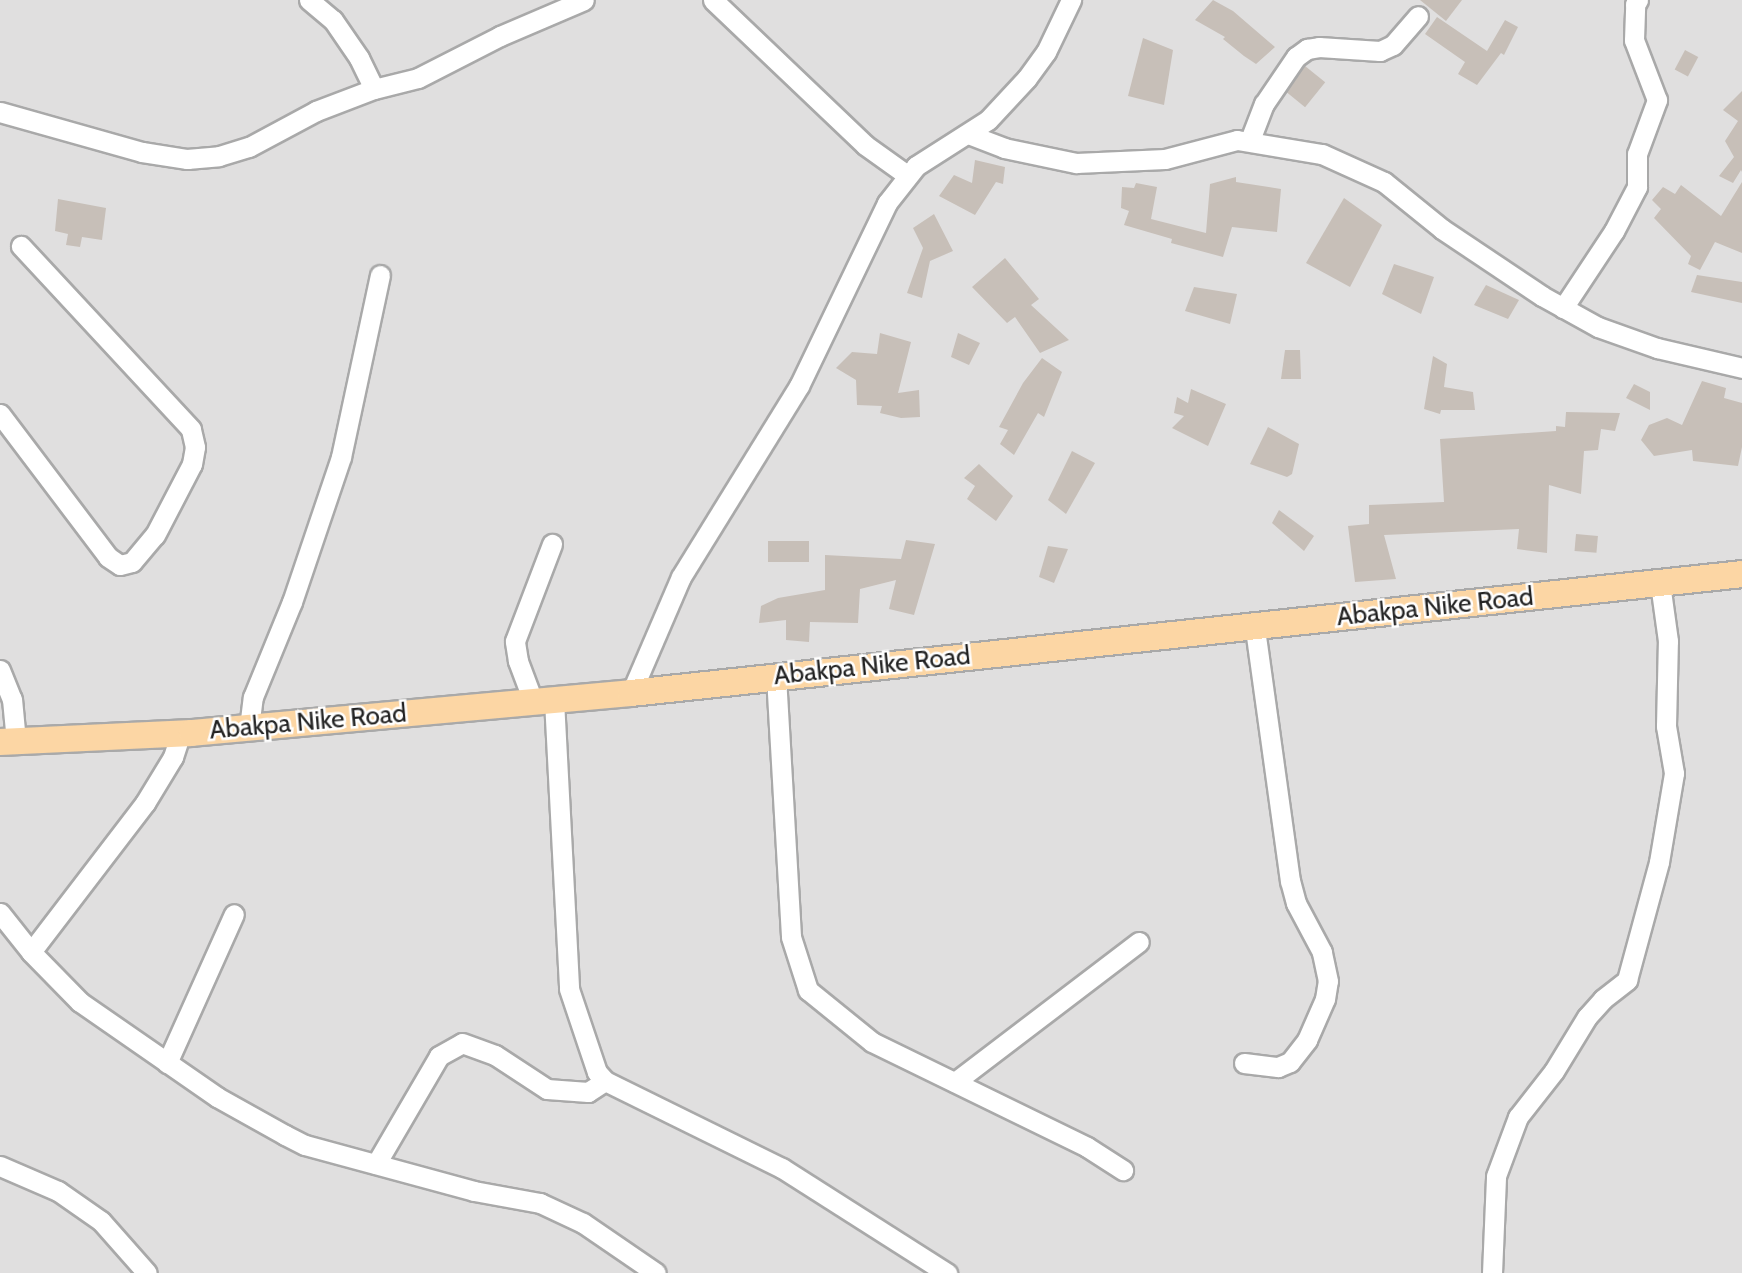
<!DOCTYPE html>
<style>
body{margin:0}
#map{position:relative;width:1742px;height:1273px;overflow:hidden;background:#f2efe9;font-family:Cabin,sans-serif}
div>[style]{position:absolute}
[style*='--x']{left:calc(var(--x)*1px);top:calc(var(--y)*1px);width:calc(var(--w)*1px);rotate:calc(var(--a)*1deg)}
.residential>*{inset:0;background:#e0dfdf;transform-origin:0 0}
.building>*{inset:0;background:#c7bfb8;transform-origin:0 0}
.roads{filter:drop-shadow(2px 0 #a9a9a9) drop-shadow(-2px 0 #a9a9a9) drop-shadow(0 2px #a9a9a9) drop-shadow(0 -2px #a9a9a9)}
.minor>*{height:19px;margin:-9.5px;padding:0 9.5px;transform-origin:9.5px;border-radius:9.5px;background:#fff}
.major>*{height:26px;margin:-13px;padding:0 13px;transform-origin:13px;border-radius:13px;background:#fcd6a4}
span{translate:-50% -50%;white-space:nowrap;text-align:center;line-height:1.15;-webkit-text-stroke:5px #fff;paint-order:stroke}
.street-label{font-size:26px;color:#222}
</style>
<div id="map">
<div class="residential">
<i style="left:0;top:0;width:1742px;height:1273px"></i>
</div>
<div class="building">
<i style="clip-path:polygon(1213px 0,1233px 11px,1275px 47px,1256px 64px,1244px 56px,1223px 39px,1225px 37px,1195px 20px)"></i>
<i style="clip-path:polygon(1420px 0,1462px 0,1446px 21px)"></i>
<i style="clip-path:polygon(1437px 17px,1487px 51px,1505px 20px,1518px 27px,1504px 55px,1501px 53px,1477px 85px,1458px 74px,1465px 62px,1425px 34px)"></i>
<i style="clip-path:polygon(1143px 38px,1173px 50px,1164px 105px,1128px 96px)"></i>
<i style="left:1685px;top:50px;width:15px;height:22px;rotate:28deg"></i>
<i style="left:1305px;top:66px;width:26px;height:32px;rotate:39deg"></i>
<i style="clip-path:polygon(1742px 91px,1742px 172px,1741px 170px,1733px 183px,1719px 176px,1734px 157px,1725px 141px,1738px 121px,1723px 110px)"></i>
<i style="clip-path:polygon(975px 160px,1005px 167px,1003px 184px,996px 182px,975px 215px,939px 196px,954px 175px,972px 183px)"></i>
<i style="clip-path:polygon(1236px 177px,1236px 182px,1281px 189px,1277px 232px,1232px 227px,1223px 257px,1171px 243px,1172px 239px,1124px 225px,1129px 211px,1121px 208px,1122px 187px,1134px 188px,1136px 183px,1157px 187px,1151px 219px,1206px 233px,1210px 184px)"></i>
<i style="clip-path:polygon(1742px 182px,1742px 253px,1715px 242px,1700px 270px,1688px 264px,1691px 256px,1654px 218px,1661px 209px,1652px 200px,1663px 187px,1675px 194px,1681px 185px,1721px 216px)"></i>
<i style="clip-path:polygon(1344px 198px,1382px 225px,1350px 287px,1306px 263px)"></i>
<i style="clip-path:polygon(58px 199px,106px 208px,102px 240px,82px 237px,80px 247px,66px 245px,68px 234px,55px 231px)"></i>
<i style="clip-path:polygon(934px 214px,953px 251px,930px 261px,922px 298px,907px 293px,923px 248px,913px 228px)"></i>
<i style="clip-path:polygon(1005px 258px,1039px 299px,1031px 305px,1069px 340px,1040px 353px,1015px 317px,1007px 323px,972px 287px)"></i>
<i style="clip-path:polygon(1394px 264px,1434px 277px,1421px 314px,1382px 294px)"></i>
<i style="clip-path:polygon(1697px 275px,1742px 282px,1742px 303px,1691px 292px)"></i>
<i style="clip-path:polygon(1486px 285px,1519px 300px,1508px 319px,1474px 305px)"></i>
<i style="clip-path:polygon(1194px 287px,1237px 294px,1230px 324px,1185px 311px)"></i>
<i style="clip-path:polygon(880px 333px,911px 342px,898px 393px,919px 390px,920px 417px,901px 418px,880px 413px,882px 406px,857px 405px,856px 380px,836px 368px,852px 352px,877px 354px)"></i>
<i style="clip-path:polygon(958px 333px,980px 343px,969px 365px,951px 357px)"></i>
<i style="clip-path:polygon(1285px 350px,1300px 350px,1301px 379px,1281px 379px)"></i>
<i style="clip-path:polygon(1433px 356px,1447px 364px,1444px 387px,1473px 392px,1475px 410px,1441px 410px,1440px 414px,1424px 409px)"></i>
<i style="clip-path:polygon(1042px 358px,1062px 372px,1044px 417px,1038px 413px,1014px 455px,1000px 444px,1008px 430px,999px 427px,1023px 383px)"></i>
<i style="clip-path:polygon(1702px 381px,1726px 388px,1724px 398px,1742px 403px,1742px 447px,1738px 466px,1693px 461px,1692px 450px,1654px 456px,1641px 440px,1649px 425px,1667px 418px,1682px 425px)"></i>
<i style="clip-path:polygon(1634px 384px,1650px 392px,1650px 410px,1626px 398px)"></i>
<i style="clip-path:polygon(1191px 389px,1226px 404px,1208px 446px,1172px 428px,1184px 416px,1174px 413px,1177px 397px,1188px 403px)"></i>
<i style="clip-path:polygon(1566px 412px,1620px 413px,1615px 431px,1601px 429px,1598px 450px,1584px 451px,1581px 494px,1549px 485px,1547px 553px,1517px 549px,1519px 529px,1384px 535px,1396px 579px,1355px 582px,1348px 526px,1369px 524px,1369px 505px,1444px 502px,1440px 439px,1556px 431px,1556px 426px,1565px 427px)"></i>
<i style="clip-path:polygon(1268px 427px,1299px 444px,1292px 474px,1287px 477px,1250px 464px)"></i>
<i style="clip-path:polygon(1072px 451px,1095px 463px,1066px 514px,1048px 500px)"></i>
<i style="clip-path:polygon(979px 464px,1013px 496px,996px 521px,967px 499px,975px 486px,964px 478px)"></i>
<i style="clip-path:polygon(1279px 510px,1314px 536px,1304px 551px,1272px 523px)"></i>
<i style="left:1576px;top:534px;width:22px;height:17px;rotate:5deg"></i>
<i style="clip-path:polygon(906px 540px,935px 544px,914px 615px,889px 609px,896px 580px,860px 589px,858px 623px,810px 622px,809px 642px,786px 640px,786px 620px,759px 623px,761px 606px,778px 598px,825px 590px,825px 555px,901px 559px)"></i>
<i style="left:768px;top:541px;width:41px;height:21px"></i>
<i style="clip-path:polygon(1048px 546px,1068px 549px,1054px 583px,1039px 577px)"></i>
</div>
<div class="roads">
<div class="minor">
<i style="--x:309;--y:0;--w:31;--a:40"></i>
<i style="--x:333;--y:20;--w:46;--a:55.6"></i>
<i style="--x:359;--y:58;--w:34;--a:64"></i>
<i style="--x:713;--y:0;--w:210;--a:43.6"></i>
<i style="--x:865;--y:145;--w:52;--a:35.5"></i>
<i style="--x:0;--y:112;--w:148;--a:15.7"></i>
<i style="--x:142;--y:152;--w:46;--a:8.8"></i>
<i style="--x:187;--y:159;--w:32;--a:-5"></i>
<i style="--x:219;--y:156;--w:31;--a:-17"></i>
<i style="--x:249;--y:147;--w:76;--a:-28.2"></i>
<i style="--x:316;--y:111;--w:62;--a:-20.8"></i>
<i style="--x:374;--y:89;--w:45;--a:-14"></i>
<i style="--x:418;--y:78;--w:92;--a:-27.1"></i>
<i style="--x:500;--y:36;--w:91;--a:-23.2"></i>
<i style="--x:968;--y:134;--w:39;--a:21"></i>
<i style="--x:1004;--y:148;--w:74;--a:11.8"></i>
<i style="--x:1076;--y:163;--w:89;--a:-2.6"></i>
<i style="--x:1165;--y:159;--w:74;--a:-14.8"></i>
<i style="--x:1237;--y:140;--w:86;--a:9.4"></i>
<i style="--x:1322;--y:154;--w:68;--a:24.3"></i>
<i style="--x:1384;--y:182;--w:75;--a:39"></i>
<i style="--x:1442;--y:229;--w:120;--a:33.8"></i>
<i style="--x:1542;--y:296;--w:64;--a:29"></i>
<i style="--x:1598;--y:327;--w:63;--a:19.6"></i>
<i style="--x:1657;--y:348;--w:87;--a:13.2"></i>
<i style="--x:1250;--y:140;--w:39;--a:-69"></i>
<i style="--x:1264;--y:104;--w:57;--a:-55.8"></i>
<i style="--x:1296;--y:57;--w:14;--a:-36"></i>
<i style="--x:1307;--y:49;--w:12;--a:-9"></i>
<i style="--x:1319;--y:47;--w:61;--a:3.8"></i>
<i style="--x:1380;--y:51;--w:14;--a:-25"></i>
<i style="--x:1393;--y:45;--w:38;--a:-49"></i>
<i style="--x:1563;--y:308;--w:92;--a:-56.5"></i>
<i style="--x:1614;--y:231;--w:50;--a:-62.4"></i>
<i style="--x:1637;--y:187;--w:33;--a:-90"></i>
<i style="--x:1637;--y:154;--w:58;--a:-69.7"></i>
<i style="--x:1657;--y:100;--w:64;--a:-111"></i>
<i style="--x:1634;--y:40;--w:36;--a:-88"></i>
<i style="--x:1635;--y:4;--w:5;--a:-53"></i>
<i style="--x:0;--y:414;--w:179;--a:52.9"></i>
<i style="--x:108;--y:557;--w:14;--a:34"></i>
<i style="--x:120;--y:565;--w:12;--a:-14"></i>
<i style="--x:132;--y:562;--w:35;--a:-50"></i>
<i style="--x:155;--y:535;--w:80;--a:-62.5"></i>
<i style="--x:192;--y:464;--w:17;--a:-80"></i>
<i style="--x:195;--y:447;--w:18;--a:-103"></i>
<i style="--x:191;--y:429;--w:250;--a:-132.9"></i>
<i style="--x:0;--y:670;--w:31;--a:68"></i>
<i style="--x:12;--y:699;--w:42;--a:84.6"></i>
<i style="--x:776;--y:676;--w:261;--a:86.7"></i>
<i style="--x:791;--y:937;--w:56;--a:72.2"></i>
<i style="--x:808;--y:990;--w:82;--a:39.1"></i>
<i style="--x:872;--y:1042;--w:239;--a:26"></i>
<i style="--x:1087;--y:1147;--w:43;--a:32.6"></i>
<i style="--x:631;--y:693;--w:126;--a:-66.7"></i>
<i style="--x:681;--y:577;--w:225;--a:-58.3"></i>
<i style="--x:799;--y:386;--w:203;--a:-64.3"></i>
<i style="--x:887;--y:203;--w:47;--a:-51.9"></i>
<i style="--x:916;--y:166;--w:85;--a:-32.6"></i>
<i style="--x:988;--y:120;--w:57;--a:-47.1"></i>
<i style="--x:1027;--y:78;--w:32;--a:-54"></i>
<i style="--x:1046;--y:52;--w:58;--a:-64.3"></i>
<i style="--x:554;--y:700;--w:289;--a:87"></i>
<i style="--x:569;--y:989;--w:88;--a:71.4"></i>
<i style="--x:597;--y:1072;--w:12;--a:48"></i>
<i style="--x:605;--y:1081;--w:197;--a:26.2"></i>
<i style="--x:782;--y:1168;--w:196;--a:32.5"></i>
<i style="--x:533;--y:701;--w:43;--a:-110.6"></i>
<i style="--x:518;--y:661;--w:20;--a:-99"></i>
<i style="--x:515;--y:641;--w:104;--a:-69.1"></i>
<i style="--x:249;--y:728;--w:31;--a:-83"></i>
<i style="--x:253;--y:697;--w:103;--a:-67.7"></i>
<i style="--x:292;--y:602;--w:153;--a:-71.3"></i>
<i style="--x:341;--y:457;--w:186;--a:-77.9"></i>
<i style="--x:0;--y:913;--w:50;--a:51.5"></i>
<i style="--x:31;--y:952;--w:70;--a:45.6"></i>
<i style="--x:80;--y:1002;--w:167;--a:34.7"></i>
<i style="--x:217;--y:1097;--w:78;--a:29.2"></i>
<i style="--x:285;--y:1135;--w:22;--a:27"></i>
<i style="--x:305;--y:1145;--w:175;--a:15.2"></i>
<i style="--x:474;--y:1191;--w:67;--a:10.3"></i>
<i style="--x:540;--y:1203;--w:47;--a:24.9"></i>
<i style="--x:583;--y:1223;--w:88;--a:34.4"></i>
<i style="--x:31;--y:952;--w:188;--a:-52.6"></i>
<i style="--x:145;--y:803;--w:54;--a:-58.7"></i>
<i style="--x:173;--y:757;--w:25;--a:-72"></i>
<i style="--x:167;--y:1063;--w:163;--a:-65.8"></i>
<i style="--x:1244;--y:1063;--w:34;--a:7"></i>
<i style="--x:1278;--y:1067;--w:13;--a:-23"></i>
<i style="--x:1290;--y:1062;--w:28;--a:-52"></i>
<i style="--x:1307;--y:1040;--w:45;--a:-66.3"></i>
<i style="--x:1325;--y:999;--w:18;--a:-81"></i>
<i style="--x:1328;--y:981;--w:30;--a:-102"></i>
<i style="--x:1322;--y:952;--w:55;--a:-118"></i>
<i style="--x:1296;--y:903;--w:23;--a:-105"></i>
<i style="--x:1290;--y:881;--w:255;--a:-97.9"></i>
<i style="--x:955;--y:1082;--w:231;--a:-37.3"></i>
<i style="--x:376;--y:1164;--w:125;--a:-59.7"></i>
<i style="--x:439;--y:1056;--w:26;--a:-29"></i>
<i style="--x:462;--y:1043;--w:35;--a:20"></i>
<i style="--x:495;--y:1055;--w:62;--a:33.2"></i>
<i style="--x:547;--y:1089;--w:41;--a:4.2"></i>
<i style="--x:588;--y:1092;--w:20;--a:-33"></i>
<i style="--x:0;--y:1166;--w:63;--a:23.3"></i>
<i style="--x:58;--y:1191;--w:52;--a:34.9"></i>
<i style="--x:101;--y:1221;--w:69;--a:48.5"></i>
<i style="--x:1492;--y:1273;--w:97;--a:-87.6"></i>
<i style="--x:1496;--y:1176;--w:63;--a:-69.6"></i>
<i style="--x:1518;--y:1117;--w:58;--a:-52"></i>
<i style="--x:1554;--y:1071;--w:63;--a:-58.6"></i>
<i style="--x:1587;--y:1017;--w:24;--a:-48"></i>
<i style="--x:1603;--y:999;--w:31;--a:-38"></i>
<i style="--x:1627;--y:980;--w:122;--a:-74.8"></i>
<i style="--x:1659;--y:862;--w:90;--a:-80.4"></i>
<i style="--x:1674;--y:773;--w:48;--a:-99.7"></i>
<i style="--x:1666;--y:726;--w:85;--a:-88.7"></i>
<i style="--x:1668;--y:641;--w:59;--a:-97.9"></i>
</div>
<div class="major">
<i style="--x:0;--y:742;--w:192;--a:-2.7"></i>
<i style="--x:192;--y:733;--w:441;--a:-5.2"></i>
<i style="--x:631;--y:693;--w:1117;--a:-6.11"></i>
</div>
</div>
<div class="street-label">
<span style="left:1435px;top:607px;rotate:-6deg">Abakpa Nike Road</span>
<span style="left:872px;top:666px;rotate:-6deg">Abakpa Nike Road</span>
<span style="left:308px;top:722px;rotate:-5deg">Abakpa Nike Road</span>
</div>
</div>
